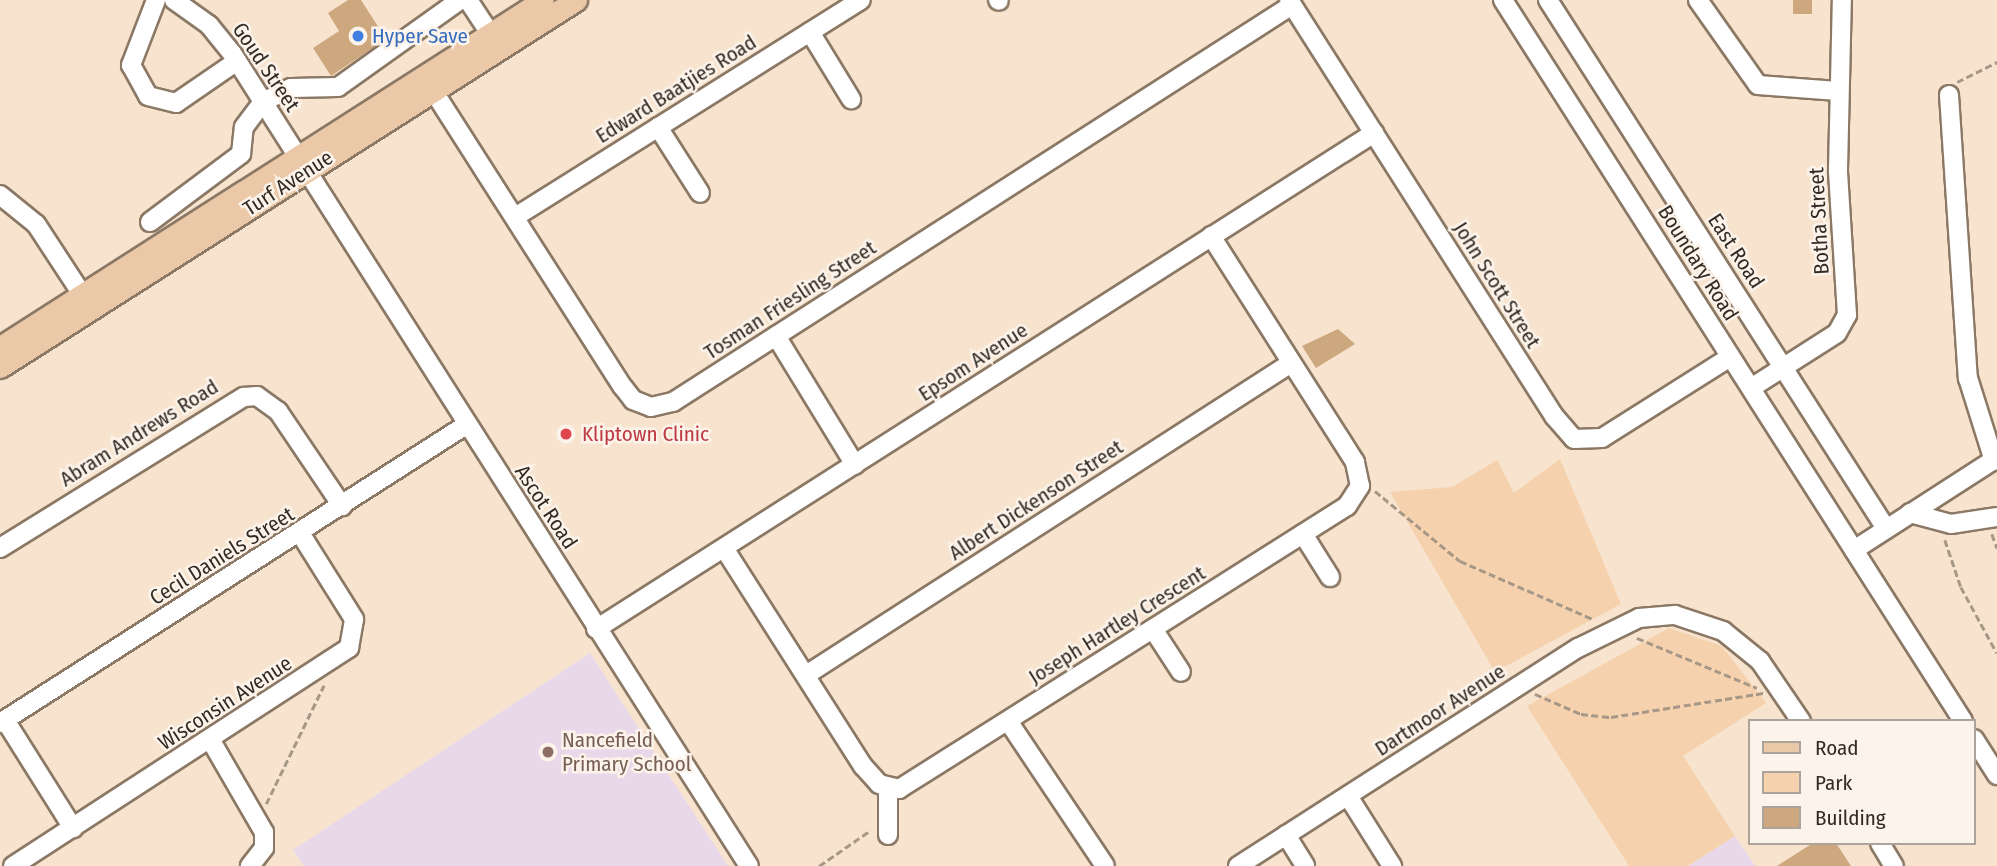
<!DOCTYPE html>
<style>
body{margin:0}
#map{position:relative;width:1997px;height:866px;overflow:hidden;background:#f8e4ce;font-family:"Fira Sans Condensed",sans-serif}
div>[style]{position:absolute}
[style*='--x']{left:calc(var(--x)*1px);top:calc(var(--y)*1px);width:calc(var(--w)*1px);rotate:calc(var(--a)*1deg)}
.education>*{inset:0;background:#e8d8ea}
.green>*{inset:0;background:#f5d2ad}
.building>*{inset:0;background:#cda77d;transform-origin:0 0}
.path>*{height:2.5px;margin-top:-1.25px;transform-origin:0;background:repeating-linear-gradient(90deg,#a69787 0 7px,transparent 0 10.5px)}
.roads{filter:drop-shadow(2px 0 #8b7865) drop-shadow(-2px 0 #8b7865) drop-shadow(0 2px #8b7865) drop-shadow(0 -2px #8b7865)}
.minor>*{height:18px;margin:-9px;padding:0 9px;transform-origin:9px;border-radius:9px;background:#fff}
.major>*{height:21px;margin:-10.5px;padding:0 10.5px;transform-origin:10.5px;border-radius:10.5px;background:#ebc8a7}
.dots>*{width:19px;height:19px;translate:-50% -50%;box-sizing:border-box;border:4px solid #fcf3eb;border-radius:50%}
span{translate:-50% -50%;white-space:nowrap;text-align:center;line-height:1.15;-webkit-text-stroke:5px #fcf3eb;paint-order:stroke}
.shop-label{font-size:21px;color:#366cbe}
.left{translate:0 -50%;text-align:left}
.street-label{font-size:21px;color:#332b23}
.health-label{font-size:21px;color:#be3a42}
.education-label{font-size:21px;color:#785e54}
.legend{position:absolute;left:1748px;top:719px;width:228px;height:126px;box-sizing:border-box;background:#fcf3eb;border:2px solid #aca39b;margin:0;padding:9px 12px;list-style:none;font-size:21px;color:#332b23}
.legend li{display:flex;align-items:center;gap:14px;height:35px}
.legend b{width:35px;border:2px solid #aca39b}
</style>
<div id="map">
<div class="education">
<i style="clip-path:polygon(590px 653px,728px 866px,304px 866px,293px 850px)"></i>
<i style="clip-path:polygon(1735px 836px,1755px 866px,1688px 866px)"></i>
</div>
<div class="green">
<i style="clip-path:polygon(1560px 459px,1621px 604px,1495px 672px,1390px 492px,1452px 487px,1497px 460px,1514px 493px)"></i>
<i style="clip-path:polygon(1669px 628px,1722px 646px,1766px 703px,1683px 756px,1735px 836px,1688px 866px,1629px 866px,1527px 706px)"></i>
</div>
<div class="building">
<i style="clip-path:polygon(348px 0,361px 0,386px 39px,331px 76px,313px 48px,339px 31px,328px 13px)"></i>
<i style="left:1793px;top:0;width:19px;height:14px"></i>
<i style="clip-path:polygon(1338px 329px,1355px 344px,1316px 368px,1302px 346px)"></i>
<i style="clip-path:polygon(1813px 843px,1836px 843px,1851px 866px,1777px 866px)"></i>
</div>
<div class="path">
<i style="--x:1957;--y:82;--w:45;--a:-26.6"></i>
<i style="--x:1375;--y:491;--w:110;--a:39.5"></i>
<i style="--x:1460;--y:561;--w:147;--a:23.6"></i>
<i style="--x:1992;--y:534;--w:15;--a:70"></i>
<i style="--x:1945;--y:540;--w:50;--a:71.2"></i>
<i style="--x:1961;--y:587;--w:75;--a:61.4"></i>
<i style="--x:1637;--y:638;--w:130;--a:22.6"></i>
<i style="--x:1535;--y:694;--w:50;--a:23.5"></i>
<i style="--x:1581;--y:714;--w:30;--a:6"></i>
<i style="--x:1611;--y:717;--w:154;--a:-9"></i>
<i style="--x:266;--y:804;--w:132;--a:-64"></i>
<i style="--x:819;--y:866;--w:63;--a:-34.7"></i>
</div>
<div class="roads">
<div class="minor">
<i style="--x:156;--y:0;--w:70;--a:111"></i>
<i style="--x:131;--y:65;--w:35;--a:61"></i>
<i style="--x:148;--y:96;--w:29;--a:14"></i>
<i style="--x:176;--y:103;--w:74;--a:-34.5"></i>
<i style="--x:174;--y:0;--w:43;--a:35.5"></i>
<i style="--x:209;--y:25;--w:36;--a:51"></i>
<i style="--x:232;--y:53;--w:963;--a:57.55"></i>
<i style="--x:468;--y:0;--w:53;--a:56.6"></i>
<i style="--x:998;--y:0;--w:1;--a:45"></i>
<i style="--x:1289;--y:0;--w:493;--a:57.5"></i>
<i style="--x:1554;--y:416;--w:30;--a:49"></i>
<i style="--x:1574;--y:439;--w:28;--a:-2"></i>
<i style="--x:1602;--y:438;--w:151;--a:-32.3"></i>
<i style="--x:1503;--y:0;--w:855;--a:57.46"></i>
<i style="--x:1548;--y:0;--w:626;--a:57.4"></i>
<i style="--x:1698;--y:0;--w:104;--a:54.8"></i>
<i style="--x:1758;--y:85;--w:80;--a:4.3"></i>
<i style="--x:810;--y:32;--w:79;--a:58.5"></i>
<i style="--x:427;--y:81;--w:363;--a:57.4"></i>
<i style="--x:623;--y:387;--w:16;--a:52"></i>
<i style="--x:633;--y:400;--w:19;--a:21"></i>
<i style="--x:651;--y:407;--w:23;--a:-13"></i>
<i style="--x:673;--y:402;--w:735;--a:-32.67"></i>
<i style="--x:1949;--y:95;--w:284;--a:86.2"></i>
<i style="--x:1968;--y:378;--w:87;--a:72.6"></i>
<i style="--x:658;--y:127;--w:78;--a:57.5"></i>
<i style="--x:0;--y:195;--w:46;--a:38.9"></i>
<i style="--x:36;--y:224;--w:97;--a:56.8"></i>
<i style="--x:515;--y:217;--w:408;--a:-32.1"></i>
<i style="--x:150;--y:222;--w:114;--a:-36.8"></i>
<i style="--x:241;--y:154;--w:27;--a:-84"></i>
<i style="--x:244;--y:127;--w:31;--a:-53"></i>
<i style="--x:263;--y:102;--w:31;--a:-27"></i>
<i style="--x:291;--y:88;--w:47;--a:-1.2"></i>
<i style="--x:338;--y:87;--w:150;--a:-35.5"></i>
<i style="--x:776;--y:336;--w:151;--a:58.5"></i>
<i style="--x:1751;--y:388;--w:102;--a:-32.6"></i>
<i style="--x:1837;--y:333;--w:21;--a:-61"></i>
<i style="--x:1847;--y:315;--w:145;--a:-93.6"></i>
<i style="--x:1838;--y:170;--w:170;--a:-88.7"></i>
<i style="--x:1910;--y:513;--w:42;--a:15"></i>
<i style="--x:1951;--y:524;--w:47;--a:-8.7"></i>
<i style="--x:1303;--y:534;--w:51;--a:57.9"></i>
<i style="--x:0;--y:548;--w:287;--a:-31.8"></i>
<i style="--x:244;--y:397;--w:13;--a:-4"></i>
<i style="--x:257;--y:396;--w:26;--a:36"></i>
<i style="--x:278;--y:411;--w:115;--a:56"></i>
<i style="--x:724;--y:548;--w:259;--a:57.5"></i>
<i style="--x:863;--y:766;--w:24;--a:48"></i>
<i style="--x:879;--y:784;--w:21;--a:14"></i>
<i style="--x:899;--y:789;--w:530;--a:-32.28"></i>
<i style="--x:1347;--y:506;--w:24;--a:-57"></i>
<i style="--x:1360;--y:486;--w:25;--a:-102"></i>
<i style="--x:1355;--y:462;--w:268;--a:-122.5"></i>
<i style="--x:1854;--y:550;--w:170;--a:-32.8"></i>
<i style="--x:596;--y:629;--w:923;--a:-32.52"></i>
<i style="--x:1153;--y:629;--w:51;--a:56.9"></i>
<i style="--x:806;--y:675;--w:577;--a:-32.75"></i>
<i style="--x:5;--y:720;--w:128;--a:57.8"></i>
<i style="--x:1008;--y:721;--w:174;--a:56.2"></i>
<i style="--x:0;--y:723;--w:553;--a:-32.6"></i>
<i style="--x:210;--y:739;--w:108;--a:59.9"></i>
<i style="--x:264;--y:832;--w:16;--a:90"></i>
<i style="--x:264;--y:848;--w:23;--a:128"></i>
<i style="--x:1974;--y:739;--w:43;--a:57.4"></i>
<i style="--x:888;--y:789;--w:46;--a:90"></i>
<i style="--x:1348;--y:796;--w:83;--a:57.8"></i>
<i style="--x:1286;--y:835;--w:36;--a:58"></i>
<i style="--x:1880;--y:843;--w:27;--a:59"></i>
<i style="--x:13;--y:866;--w:401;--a:-33"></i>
<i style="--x:349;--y:648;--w:29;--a:-80"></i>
<i style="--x:354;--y:619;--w:102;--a:-122.1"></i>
<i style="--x:1238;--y:866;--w:404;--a:-32.7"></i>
<i style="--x:1578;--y:648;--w:68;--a:-26.2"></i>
<i style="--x:1639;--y:618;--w:36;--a:-5"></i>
<i style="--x:1675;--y:615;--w:51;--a:18.4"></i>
<i style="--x:1723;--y:631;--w:48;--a:39"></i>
<i style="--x:1760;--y:661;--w:73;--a:55.7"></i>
</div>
<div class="major">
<i style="--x:0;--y:347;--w:644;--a:-32.58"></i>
<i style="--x:0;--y:367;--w:683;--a:-32.5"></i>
</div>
</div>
<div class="dots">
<i style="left:358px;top:36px;background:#3f7fe0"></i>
<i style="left:566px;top:434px;background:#e0444e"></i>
<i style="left:548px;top:752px;background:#8d6e63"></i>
</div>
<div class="shop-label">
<span class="left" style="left:372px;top:36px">Hyper Save</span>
</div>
<div class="street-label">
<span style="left:266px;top:67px;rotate:56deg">Goud Street</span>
<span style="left:676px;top:89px;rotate:-32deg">Edward Baatjies Road</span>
<span style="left:288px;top:183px;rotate:-33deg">Turf Avenue</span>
<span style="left:1819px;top:221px;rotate:-93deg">Botha Street</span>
<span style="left:1736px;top:251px;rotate:57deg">East Road</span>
<span style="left:1698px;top:263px;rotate:58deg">Boundary Road</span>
<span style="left:1497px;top:285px;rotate:58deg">John Scott Street</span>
<span style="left:790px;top:300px;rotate:-33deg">Tosman Friesling Street</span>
<span style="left:973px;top:362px;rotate:-33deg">Epsom Avenue</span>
<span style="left:139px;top:433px;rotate:-32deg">Abram Andrews Road</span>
<span style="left:1036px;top:500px;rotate:-33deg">Albert Dickenson Street</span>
<span style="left:546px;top:507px;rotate:57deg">Ascot Road</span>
<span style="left:222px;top:556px;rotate:-32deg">Cecil Daniels Street</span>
<span style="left:1117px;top:625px;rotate:-32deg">Joseph Hartley Crescent</span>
<span style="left:225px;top:703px;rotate:-33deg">Wisconsin Avenue</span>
<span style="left:1440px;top:710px;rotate:-33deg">Dartmoor Avenue</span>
</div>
<div class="health-label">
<span class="left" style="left:582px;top:434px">Kliptown Clinic</span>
</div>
<div class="education-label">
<span class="left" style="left:562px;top:752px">Nancefield<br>Primary School</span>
</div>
<ul class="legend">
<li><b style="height:9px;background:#ebc8a7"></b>Road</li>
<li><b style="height:19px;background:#f5d2ad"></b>Park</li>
<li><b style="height:19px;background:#cda77d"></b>Building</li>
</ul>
</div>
